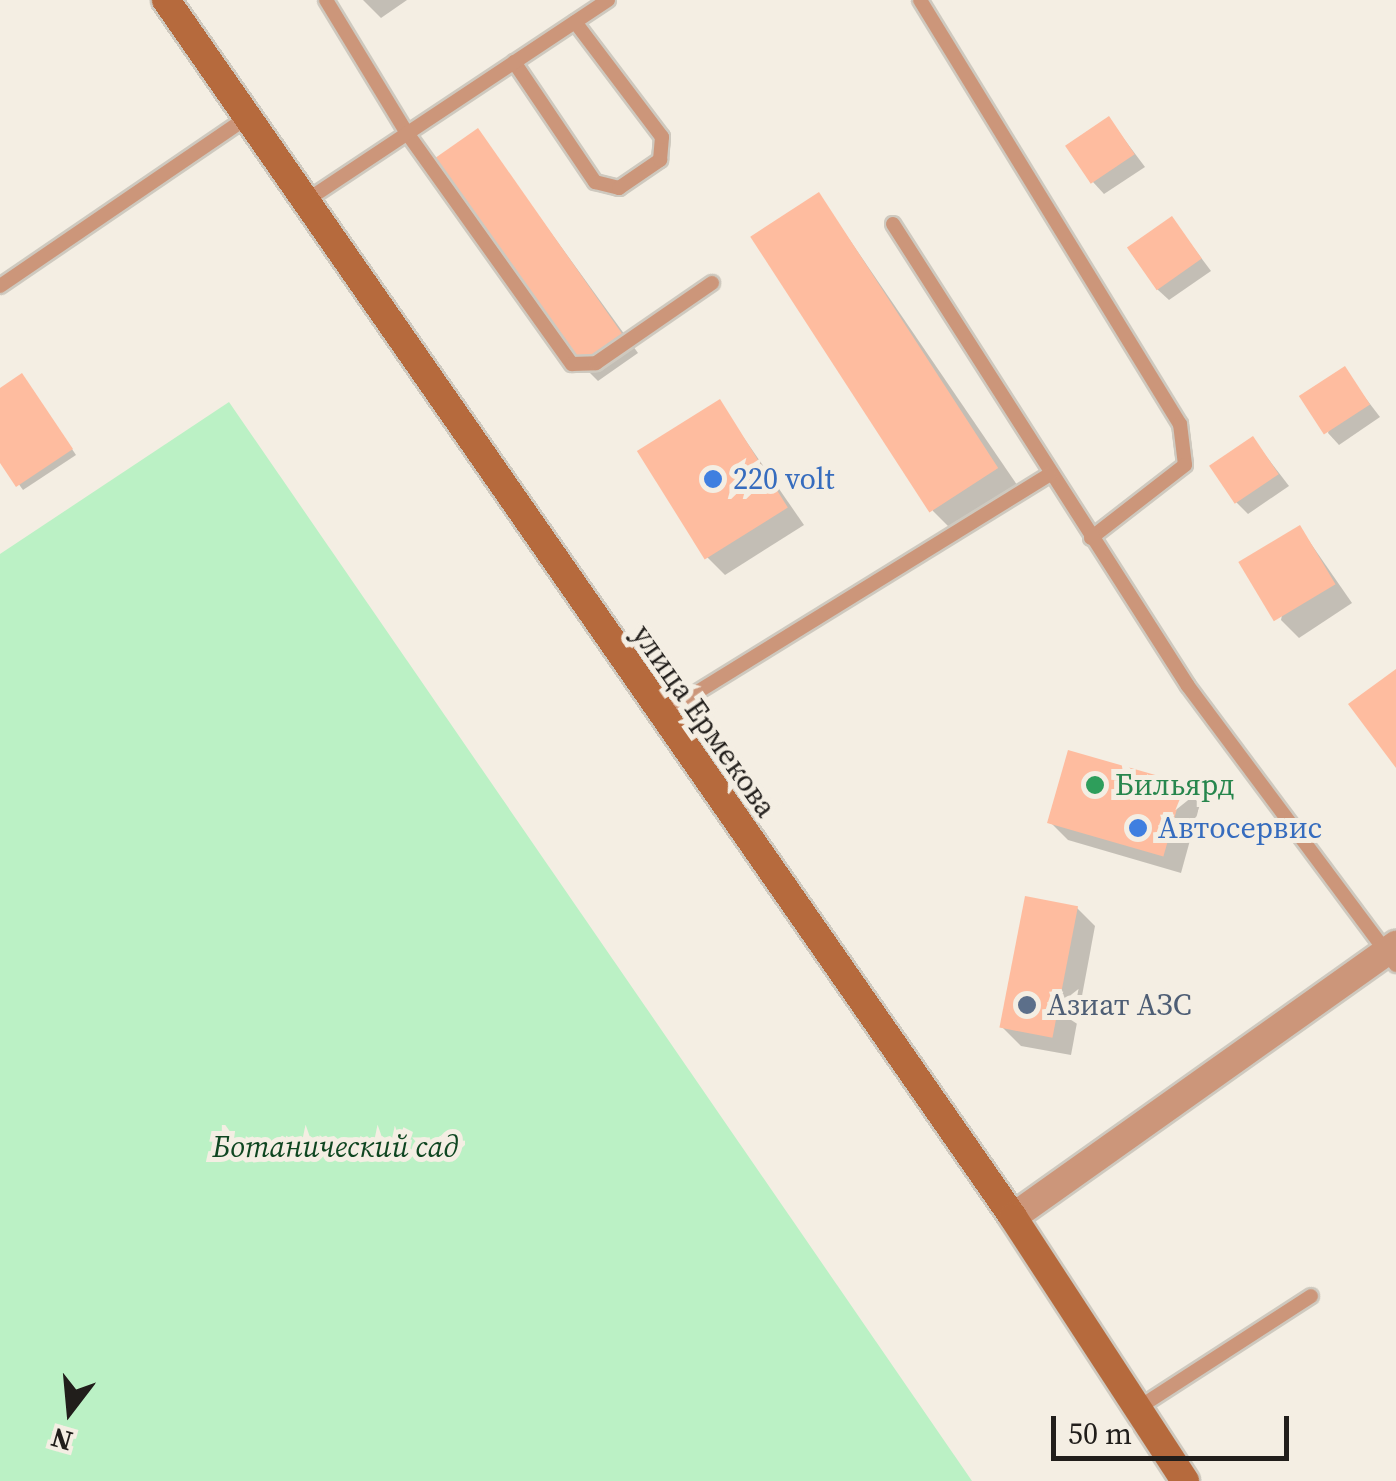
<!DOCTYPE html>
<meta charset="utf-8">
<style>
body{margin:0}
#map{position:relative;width:1396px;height:1481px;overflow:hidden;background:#f4eee3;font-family:"Source Serif 4",serif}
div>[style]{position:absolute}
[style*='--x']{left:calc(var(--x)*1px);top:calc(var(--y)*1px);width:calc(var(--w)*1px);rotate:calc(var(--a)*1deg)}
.green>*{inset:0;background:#bbf1c5}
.shadow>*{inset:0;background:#0003}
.building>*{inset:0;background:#febc9f;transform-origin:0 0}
.roads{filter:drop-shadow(2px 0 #cec9bf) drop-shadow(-2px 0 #cec9bf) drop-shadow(0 2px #cec9bf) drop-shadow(0 -2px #cec9bf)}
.service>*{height:14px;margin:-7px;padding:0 7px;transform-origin:7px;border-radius:7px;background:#cc967a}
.minor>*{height:28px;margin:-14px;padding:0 14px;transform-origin:14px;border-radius:14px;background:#cc967a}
.secondary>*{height:28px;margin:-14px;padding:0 14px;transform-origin:14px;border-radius:14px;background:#b66a3d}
.dots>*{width:28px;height:28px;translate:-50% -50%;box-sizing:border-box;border:5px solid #f4eee3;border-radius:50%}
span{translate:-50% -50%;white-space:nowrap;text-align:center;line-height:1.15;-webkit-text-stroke:10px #f4eee3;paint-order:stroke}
.shop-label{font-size:30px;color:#366cbe}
.left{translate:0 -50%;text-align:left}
.street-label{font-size:30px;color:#211e1b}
.leisure-label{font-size:30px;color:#27864d}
.service-label{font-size:30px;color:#4e5e75}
.park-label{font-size:30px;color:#0f4621;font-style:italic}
.north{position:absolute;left:20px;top:1361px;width:100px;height:100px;-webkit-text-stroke:8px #f4eee3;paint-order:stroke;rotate:196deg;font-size:28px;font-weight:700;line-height:40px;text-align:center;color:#211e1b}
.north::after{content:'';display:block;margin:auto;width:35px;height:45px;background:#211e1b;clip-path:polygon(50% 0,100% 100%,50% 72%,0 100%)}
.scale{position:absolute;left:1051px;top:1416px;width:238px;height:45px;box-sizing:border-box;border:5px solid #211e1b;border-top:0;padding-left:12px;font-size:30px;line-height:35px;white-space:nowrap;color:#211e1b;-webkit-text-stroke:8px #f4eee3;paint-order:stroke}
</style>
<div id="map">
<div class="green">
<i style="clip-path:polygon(229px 402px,972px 1481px,0 1481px,0 554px)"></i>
</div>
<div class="shadow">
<i style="clip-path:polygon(363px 0,407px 0,381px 18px)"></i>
<i style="clip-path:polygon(1109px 119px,1145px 167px,1104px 194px,1093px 182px)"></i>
<i style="clip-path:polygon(478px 132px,638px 353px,598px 381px,580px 363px)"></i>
<i style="clip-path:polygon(819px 195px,1022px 492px,956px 534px,933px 511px)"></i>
<i style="clip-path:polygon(1172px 219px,1211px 271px,1169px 300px,1157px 289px)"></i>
<i style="clip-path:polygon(1344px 370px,1380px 417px,1339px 445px,1328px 433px)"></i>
<i style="clip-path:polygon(27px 382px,76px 455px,23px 490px,0 458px,0 391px)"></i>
<i style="clip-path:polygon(719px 402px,804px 525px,725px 575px,707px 557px)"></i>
<i style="clip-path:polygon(1253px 439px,1289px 486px,1248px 514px,1236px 502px)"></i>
<i style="clip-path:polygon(1300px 528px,1352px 603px,1299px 638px,1281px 620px)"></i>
<i style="clip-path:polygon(1182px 786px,1200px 804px,1181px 873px,1068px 840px,1050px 822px)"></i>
<i style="clip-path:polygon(1077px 908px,1095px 926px,1071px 1055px,1021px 1046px,1003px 1028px)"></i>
</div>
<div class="building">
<i style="left:1109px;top:116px;width:46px;height:53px;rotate:56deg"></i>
<i style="left:478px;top:128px;width:251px;height:54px;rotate:55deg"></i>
<i style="left:819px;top:192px;width:329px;height:82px;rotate:57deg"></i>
<i style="left:1172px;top:216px;width:52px;height:55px;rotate:55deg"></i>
<i style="left:1345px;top:366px;width:46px;height:55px;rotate:57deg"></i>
<i style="clip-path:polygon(22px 373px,73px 449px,16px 487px,0 463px,0 388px)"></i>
<i style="left:720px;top:399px;width:128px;height:98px;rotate:58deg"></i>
<i style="left:1253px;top:436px;width:46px;height:53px;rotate:56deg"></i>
<i style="left:1300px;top:525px;width:69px;height:72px;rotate:59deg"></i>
<i style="clip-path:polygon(1396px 669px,1396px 768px,1348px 704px)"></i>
<i style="left:1068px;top:750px;width:121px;height:76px;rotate:16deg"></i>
<i style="left:1025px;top:896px;width:54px;height:134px;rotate:11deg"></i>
</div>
<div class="roads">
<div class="service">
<i style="--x:326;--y:0;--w:156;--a:58.7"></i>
<i style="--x:407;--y:133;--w:284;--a:54.5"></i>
<i style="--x:572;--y:364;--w:24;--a:-2"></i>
<i style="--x:596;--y:363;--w:141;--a:-34.6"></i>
<i style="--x:920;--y:0;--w:497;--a:58.5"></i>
<i style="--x:1180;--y:424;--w:41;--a:83"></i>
<i style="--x:1185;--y:465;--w:119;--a:142.2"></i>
<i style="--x:514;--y:62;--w:145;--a:56"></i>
<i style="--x:595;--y:182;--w:25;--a:14"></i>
<i style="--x:619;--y:188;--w:50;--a:-34.3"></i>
<i style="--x:660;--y:160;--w:23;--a:-85"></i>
<i style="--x:662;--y:137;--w:144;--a:-127.1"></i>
<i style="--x:304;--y:202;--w:365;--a:-33.6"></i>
<i style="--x:893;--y:224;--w:548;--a:57.44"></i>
<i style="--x:1188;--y:686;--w:348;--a:53.3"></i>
<i style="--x:0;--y:286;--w:298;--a:-34.3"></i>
<i style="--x:660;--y:715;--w:457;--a:-31.7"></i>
<i style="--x:1138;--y:1408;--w:206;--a:-32.9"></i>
</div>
<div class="minor">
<i style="--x:1013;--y:1217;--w:470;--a:-35.4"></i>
</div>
<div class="secondary">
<i style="--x:166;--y:0;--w:1483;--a:55.16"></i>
<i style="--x:1013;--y:1217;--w:315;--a:56.9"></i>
</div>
</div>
<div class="dots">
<i style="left:713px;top:479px;background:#3f7fe0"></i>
<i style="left:1095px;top:785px;background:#2e9e5b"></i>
<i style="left:1138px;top:828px;background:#3f7fe0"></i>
<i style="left:1027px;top:1005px;background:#5c6f8a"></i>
</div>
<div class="shop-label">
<span class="left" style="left:733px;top:479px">220 volt</span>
<span class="left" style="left:1158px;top:828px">Автосервис</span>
</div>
<div class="street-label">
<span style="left:704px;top:721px;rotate:55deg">улица Ермекова</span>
</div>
<div class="leisure-label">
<span class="left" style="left:1115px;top:785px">Бильярд</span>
</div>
<div class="service-label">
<span class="left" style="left:1047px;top:1005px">Азиат АЗС</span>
</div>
<div class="park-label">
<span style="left:335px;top:1147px">Ботанический сад</span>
</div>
<div class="north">N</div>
<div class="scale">50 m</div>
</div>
